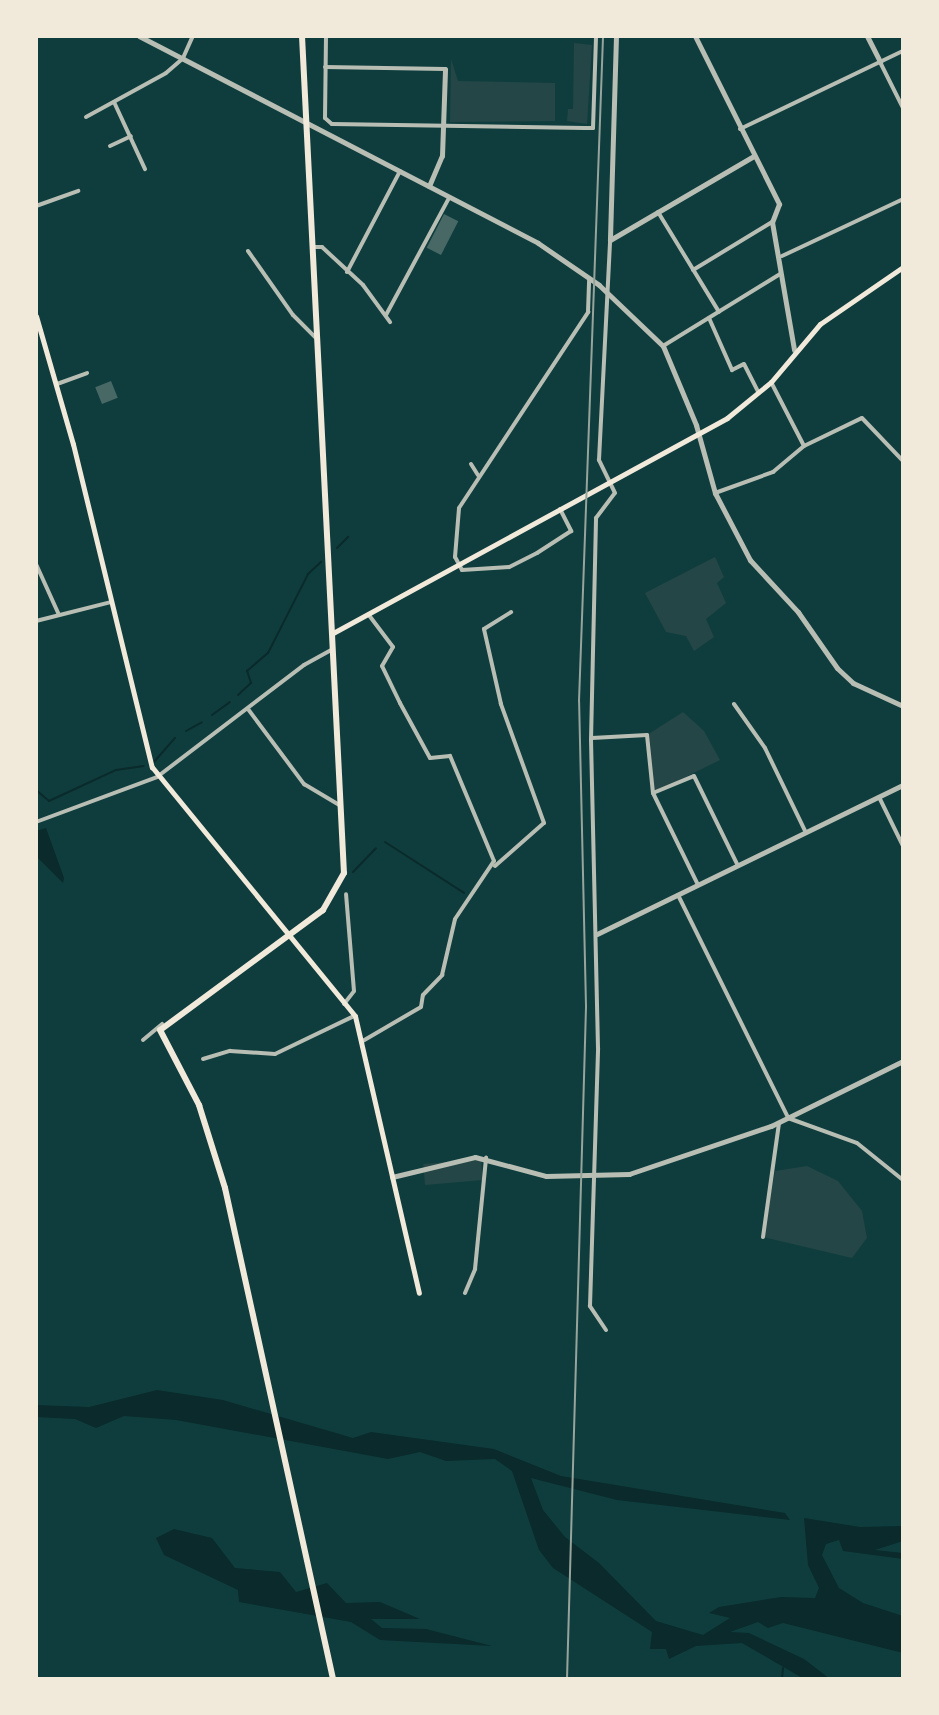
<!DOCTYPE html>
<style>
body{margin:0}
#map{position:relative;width:939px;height:1715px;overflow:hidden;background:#0f3d3e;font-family:Jost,sans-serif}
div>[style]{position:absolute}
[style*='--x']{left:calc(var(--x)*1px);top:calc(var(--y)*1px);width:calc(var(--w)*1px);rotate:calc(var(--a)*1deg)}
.green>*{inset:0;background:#244646;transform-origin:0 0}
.water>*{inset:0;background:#0a2a2b}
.stream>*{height:2px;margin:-1px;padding:0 1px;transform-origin:1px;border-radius:1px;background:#0a2a2b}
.building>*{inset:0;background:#486865;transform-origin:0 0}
.minor>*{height:4px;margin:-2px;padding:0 2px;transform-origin:2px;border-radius:2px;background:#b8beb3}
.tertiary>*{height:5px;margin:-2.5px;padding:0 2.5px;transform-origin:2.5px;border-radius:2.5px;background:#b8beb3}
.secondary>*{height:5px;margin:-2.5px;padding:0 2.5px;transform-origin:2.5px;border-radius:2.5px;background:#f1e9da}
.trunk>*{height:6px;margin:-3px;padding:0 3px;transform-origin:3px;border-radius:3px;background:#f1e9da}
.rail>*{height:2px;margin:-1px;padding:0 1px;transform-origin:1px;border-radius:1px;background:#97a49c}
span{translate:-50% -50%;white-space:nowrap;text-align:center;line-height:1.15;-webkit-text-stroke:7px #f1e9da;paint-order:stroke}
.frame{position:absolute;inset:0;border:38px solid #f1e9da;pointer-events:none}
</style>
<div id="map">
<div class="green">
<i style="clip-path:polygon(574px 43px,592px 45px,587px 124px,567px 121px,568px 109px,573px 109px)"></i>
<i style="clip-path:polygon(451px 59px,458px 81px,555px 83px,555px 121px,450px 122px)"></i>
<i style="clip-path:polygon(715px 557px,724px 577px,717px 583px,726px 603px,706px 619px,714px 637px,694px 651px,686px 636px,666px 632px,645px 593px)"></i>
<i style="clip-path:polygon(683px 712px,704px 731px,720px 760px,653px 793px,647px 735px)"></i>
<i style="left:481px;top:1159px;width:21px;height:58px;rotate:85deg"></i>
<i style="clip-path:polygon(807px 1166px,838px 1181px,862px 1211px,867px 1238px,852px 1258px,763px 1237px,775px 1171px)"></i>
</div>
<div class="water">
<i style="clip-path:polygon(46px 828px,64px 878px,63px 883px,36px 856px,36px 831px)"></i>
<i style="clip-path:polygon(157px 1390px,223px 1400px,353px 1438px,371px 1432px,494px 1449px,561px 1476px,785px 1513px,790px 1520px,617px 1500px,531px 1478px,543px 1510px,565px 1537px,599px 1563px,656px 1621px,703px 1635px,730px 1618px,709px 1613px,719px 1607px,781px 1597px,815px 1598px,819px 1588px,808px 1565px,804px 1518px,860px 1527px,903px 1526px,903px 1541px,875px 1550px,903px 1553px,903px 1559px,843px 1551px,839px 1540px,826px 1544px,822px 1555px,839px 1588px,863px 1603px,903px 1616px,903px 1653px,783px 1623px,768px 1628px,758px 1622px,730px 1632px,749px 1633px,804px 1659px,830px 1679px,804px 1679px,742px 1643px,696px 1646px,669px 1659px,666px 1649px,650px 1649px,652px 1632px,553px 1568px,539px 1550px,512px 1471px,495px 1459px,446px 1461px,420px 1452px,388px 1459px,176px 1420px,124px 1416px,96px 1428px,75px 1419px,36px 1417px,36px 1405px,89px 1407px)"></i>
<i style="clip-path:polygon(174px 1529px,212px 1538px,235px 1568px,280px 1572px,296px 1592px,327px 1583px,346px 1603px,380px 1602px,420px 1619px,371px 1619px,382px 1628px,426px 1629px,492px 1646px,380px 1640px,351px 1622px,239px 1602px,238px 1590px,164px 1555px,156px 1538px)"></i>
</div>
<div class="stream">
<i style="--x:337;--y:548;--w:16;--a:-45"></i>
<i style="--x:238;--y:695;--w:18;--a:-43"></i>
<i style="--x:251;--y:683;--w:13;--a:-108"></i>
<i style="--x:247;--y:671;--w:28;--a:-41"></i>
<i style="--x:268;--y:653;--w:89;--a:-63.1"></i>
<i style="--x:308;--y:574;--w:18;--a:-43"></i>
<i style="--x:212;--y:715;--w:22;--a:-36"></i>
<i style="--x:186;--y:731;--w:18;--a:-29"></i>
<i style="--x:154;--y:762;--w:32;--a:-49"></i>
<i style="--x:36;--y:790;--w:17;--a:40"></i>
<i style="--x:49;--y:801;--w:74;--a:-24.8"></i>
<i style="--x:116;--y:770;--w:28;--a:-8"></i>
<i style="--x:385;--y:842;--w:94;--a:32.8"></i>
<i style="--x:353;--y:872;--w:33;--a:-46"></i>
<i style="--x:782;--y:1679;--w:11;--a:-85"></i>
</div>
<div class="building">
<i style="left:444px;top:214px;width:16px;height:38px;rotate:27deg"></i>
<i style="left:111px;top:381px;width:18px;height:17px;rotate:68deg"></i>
</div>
<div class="minor">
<i style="--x:326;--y:36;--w:82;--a:90.7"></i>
<i style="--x:325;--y:118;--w:9;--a:41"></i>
<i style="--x:332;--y:124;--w:253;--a:0.9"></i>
<i style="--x:585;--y:128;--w:8;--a:0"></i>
<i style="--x:593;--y:128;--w:92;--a:-88.1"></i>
<i style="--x:880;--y:62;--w:51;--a:63.4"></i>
<i style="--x:325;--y:67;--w:120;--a:1"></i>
<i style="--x:114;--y:102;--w:74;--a:65.2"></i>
<i style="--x:86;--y:117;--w:91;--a:-28.8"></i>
<i style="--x:166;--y:73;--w:23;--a:-41"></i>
<i style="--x:183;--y:58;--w:24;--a:-66"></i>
<i style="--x:740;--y:129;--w:181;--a:-25.6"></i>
<i style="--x:110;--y:146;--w:23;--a:-25"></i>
<i style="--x:36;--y:206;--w:45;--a:-19.7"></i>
<i style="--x:658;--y:212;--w:117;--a:58.6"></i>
<i style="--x:314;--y:247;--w:8;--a:0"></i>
<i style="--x:322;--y:247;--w:56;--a:42.8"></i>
<i style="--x:363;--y:285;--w:46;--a:53.9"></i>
<i style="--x:248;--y:251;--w:78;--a:54.9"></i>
<i style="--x:293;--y:315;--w:33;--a:45"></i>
<i style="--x:782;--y:256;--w:134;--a:-25.2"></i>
<i style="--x:693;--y:270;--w:92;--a:-31.3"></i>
<i style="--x:347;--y:272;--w:114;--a:-62.3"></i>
<i style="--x:386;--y:315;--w:133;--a:-61.7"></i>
<i style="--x:709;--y:318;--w:57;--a:66.1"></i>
<i style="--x:732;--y:370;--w:13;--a:-27"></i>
<i style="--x:744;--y:364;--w:31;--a:63"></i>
<i style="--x:663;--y:346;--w:137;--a:-31.6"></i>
<i style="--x:771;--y:382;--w:72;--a:62.7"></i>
<i style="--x:57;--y:384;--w:32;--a:-20"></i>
<i style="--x:471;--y:464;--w:13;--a:58"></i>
<i style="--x:715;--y:493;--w:62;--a:-19.9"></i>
<i style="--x:773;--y:472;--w:40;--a:-40"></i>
<i style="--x:804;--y:446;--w:64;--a:-25.8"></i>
<i style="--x:862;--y:418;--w:59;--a:46.4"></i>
<i style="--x:560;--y:509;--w:25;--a:63"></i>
<i style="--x:571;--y:531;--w:40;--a:147.1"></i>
<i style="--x:537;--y:553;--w:31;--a:153"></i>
<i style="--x:509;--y:567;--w:47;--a:176.3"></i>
<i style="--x:462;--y:570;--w:15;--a:-118"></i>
<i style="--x:455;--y:557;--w:49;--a:-85.3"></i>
<i style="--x:459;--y:508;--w:235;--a:-56.6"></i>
<i style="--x:588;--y:312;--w:33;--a:-88"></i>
<i style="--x:36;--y:564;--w:56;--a:65.7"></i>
<i style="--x:36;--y:621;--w:77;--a:-14.2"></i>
<i style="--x:734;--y:704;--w:54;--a:54.8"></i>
<i style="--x:765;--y:748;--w:94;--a:64.2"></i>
<i style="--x:248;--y:709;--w:94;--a:53.3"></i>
<i style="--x:304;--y:784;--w:43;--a:30.7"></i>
<i style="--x:592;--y:738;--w:55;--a:-3.1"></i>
<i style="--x:647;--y:735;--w:58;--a:84.1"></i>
<i style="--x:653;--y:793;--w:102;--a:63.9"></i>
<i style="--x:653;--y:793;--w:44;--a:-22.5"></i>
<i style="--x:694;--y:776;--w:100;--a:63.9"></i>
<i style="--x:879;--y:797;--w:55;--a:63.9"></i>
<i style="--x:36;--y:822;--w:129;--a:-20.4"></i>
<i style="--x:157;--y:777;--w:185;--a:-37.3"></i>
<i style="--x:304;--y:665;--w:31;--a:-29"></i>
<i style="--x:495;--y:866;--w:65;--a:-41.3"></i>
<i style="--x:544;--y:823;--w:127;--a:-109.9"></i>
<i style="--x:501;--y:704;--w:77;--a:-102.8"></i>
<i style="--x:484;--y:629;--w:32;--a:-32"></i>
<i style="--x:678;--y:895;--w:249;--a:63.7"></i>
<i style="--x:788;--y:1118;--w:73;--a:19.9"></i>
<i style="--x:857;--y:1143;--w:59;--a:38.8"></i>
<i style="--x:344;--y:1004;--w:16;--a:-52"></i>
<i style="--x:354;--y:991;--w:97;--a:-94.7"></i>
<i style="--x:143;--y:1040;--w:25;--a:-40"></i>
<i style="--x:361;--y:1042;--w:69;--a:-30.3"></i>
<i style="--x:421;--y:1007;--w:12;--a:-81"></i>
<i style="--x:423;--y:995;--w:28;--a:-46"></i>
<i style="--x:442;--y:975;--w:57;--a:-76.9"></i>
<i style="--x:455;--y:919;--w:70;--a:-56.1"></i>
<i style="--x:494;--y:861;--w:114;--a:-112.7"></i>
<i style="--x:450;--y:756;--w:20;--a:174"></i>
<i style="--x:430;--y:758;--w:63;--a:-118.6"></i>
<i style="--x:400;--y:703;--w:41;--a:-115.9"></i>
<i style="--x:382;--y:666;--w:22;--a:-60"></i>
<i style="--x:393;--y:647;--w:41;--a:-127.1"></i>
<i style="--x:203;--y:1059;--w:28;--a:-17"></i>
<i style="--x:230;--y:1051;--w:45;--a:3.8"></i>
<i style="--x:275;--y:1054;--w:88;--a:-25.7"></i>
<i style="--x:763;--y:1237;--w:115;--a:-82"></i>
<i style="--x:465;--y:1293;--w:26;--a:-67"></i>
<i style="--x:475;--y:1269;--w:112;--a:-84.3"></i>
<i style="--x:606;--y:1330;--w:29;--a:-124"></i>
<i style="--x:590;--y:1306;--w:258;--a:-88.2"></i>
<i style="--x:598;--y:1048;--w:308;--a:-91.3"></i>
<i style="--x:591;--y:740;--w:222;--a:-88.7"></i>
<i style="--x:596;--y:518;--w:31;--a:-53"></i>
<i style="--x:615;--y:493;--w:37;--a:-116"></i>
<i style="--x:599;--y:460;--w:220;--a:-87.1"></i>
</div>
<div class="tertiary">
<i style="--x:139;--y:36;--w:449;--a:27.4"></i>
<i style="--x:538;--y:243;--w:74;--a:34.5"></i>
<i style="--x:599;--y:285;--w:88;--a:43.6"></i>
<i style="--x:663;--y:346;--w:86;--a:67.3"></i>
<i style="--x:696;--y:425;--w:71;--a:74.4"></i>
<i style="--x:715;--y:493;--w:76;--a:62.4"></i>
<i style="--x:750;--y:560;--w:71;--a:47.3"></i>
<i style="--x:798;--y:612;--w:68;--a:55.1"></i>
<i style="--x:837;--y:668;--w:22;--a:43"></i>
<i style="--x:853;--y:683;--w:55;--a:24.7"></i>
<i style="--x:616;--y:36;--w:204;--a:91.7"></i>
<i style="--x:610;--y:240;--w:167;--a:-30.3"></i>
<i style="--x:695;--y:36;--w:188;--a:63.4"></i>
<i style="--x:779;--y:204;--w:19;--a:111"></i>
<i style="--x:772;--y:222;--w:130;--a:80.2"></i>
<i style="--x:867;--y:36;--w:29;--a:63"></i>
<i style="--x:429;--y:186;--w:33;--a:-67"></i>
<i style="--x:442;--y:156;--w:87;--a:-88"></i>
<i style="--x:597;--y:934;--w:340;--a:-26"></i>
<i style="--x:392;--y:1177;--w:85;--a:-13.5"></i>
<i style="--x:475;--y:1157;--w:73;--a:15"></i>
<i style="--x:546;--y:1176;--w:83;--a:-1.4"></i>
<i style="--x:629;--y:1174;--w:150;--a:-18.7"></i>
<i style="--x:771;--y:1126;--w:147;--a:-26.2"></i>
</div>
<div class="secondary">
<i style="--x:36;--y:316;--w:133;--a:73.9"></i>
<i style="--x:73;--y:444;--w:333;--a:76.3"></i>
<i style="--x:152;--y:767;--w:321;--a:50.8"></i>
<i style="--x:355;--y:1016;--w:284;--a:77"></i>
<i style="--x:333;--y:633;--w:449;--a:-28.6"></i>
<i style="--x:727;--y:418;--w:57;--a:-39.3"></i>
<i style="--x:771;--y:382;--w:76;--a:-49.8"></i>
<i style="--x:820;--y:324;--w:101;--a:-34.5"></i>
</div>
<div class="trunk">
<i style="--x:302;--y:36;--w:838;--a:87.13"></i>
<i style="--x:344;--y:873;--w:43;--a:119.6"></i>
<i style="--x:323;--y:910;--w:202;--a:143.6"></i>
<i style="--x:160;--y:1030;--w:85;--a:62.5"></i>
<i style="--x:199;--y:1105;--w:87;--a:72.6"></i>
<i style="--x:225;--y:1188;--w:503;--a:77.59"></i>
</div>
<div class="rail">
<i style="--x:567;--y:1679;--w:673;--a:-88.38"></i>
<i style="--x:586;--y:1006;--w:305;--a:-91.3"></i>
<i style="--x:579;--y:701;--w:665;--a:-87.93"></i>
</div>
<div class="frame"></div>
</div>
